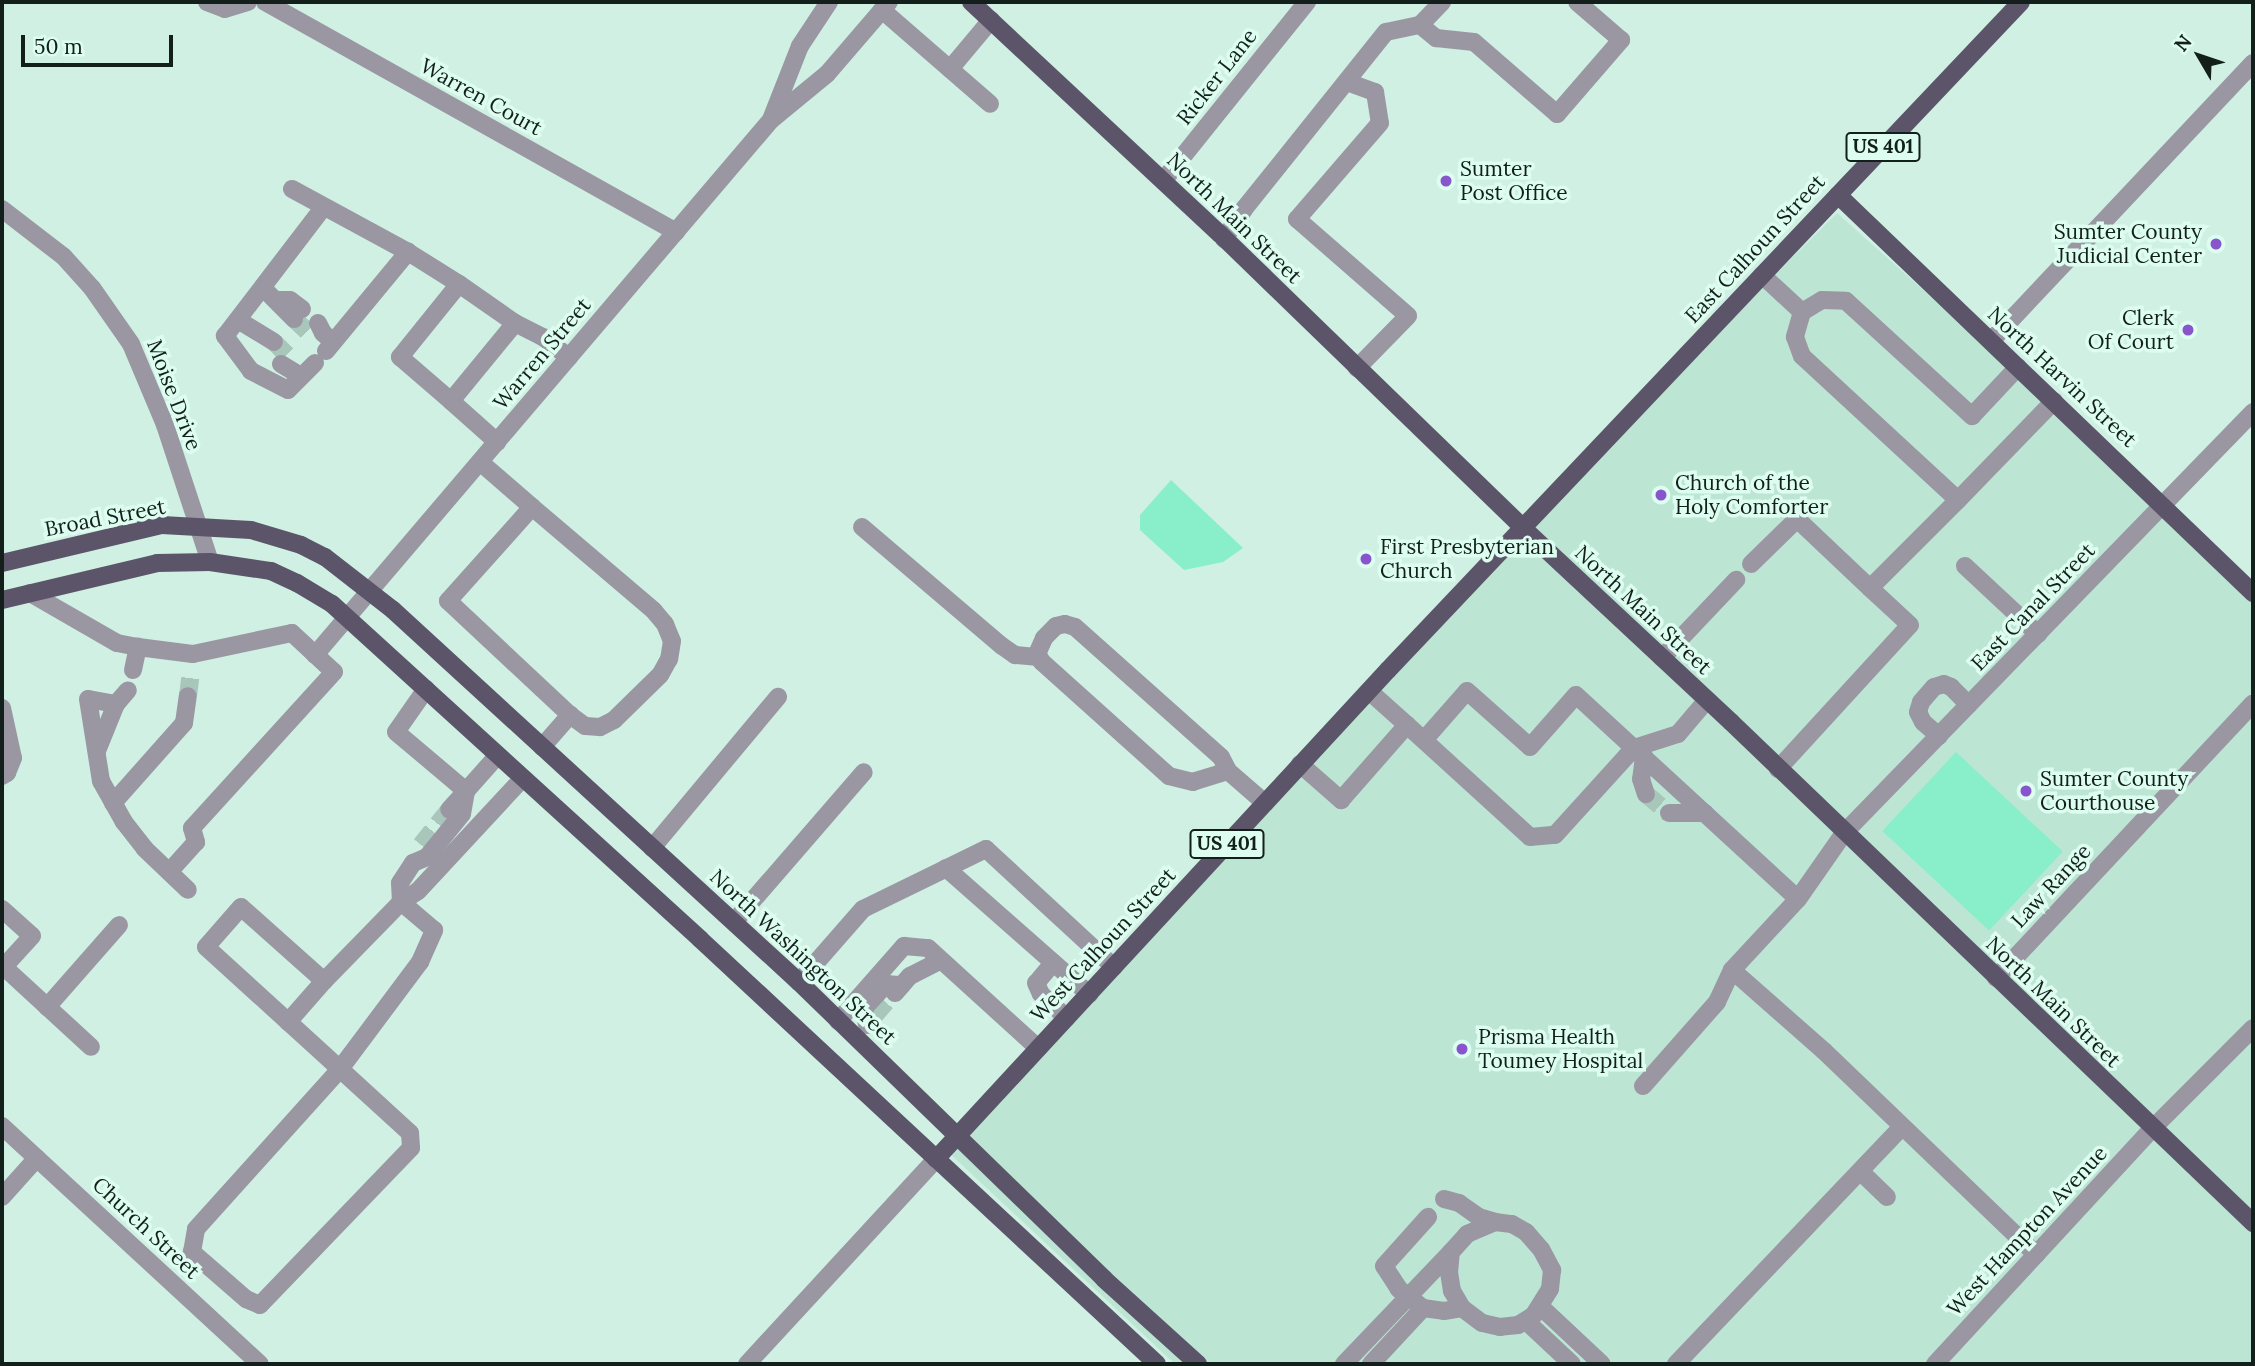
<!DOCTYPE html>
<style>
body{margin:0}
#map{position:relative;width:2255px;height:1366px;overflow:hidden;background:#cff0e2;font-family:Lora,serif}
div>[style]{position:absolute}
[style*='--x']{left:calc(var(--x)*1px);top:calc(var(--y)*1px);width:calc(var(--w)*1px);rotate:calc(var(--a)*1deg)}
.built>*{inset:0;background:#bce5d4}
.green>*{inset:0;background:#89eeca;transform-origin:0 0}
.minor-tunnel>*{height:18px;margin-top:-9px;transform-origin:0;background:repeating-linear-gradient(90deg,#a9c6ba 0 18px,transparent 0 27px)}
.minor>*{height:18px;margin:-9px;padding:0 9px;transform-origin:9px;border-radius:9px;background:#9a97a3}
.major>*{height:18px;margin:-9px;padding:0 9px;transform-origin:9px;border-radius:9px;background:#5c556a}
.dots>*{width:19px;height:19px;translate:-50% -50%;box-sizing:border-box;border:4px solid #dcfdef;border-radius:50%}
span{translate:-50% -50%;white-space:nowrap;text-align:center;line-height:1.15;-webkit-text-stroke:7px #dcfdef;paint-order:stroke}
.shield-label span{padding:2px 5px;background:#dcfdef;border:2px solid;border-radius:5px;-webkit-text-stroke-width:0}
.shield-label{font-size:19px;color:#131f1b;font-weight:700}
.street-label{font-size:21px;color:#131f1b}
.poi-label{font-size:21px;color:#131f1b}
.left{translate:0 -50%;text-align:left}
.right{translate:-100% -50%;text-align:right}
.frame{position:absolute;inset:0;border:4px solid #131f1b;pointer-events:none}
.north{position:absolute;left:2164px;top:21px;width:70px;height:70px;-webkit-text-stroke:5px #dcfdef;paint-order:stroke;rotate:309deg;font-size:19px;font-weight:700;line-height:28px;text-align:center;color:#131f1b}
.north::after{content:'';display:block;margin:auto;width:24px;height:32px;background:#131f1b;clip-path:polygon(50% 0,100% 100%,50% 72%,0 100%)}
.scale{position:absolute;left:21px;top:35px;width:152px;height:32px;box-sizing:border-box;border:4px solid #131f1b;border-top:0;padding-left:9px;font-size:21px;line-height:24px;white-space:nowrap;color:#131f1b;-webkit-text-stroke:5px #dcfdef;paint-order:stroke}
</style>
<div id="map">
<div class="built">
<i style="clip-path:polygon(1837px 213px,2164px 505px,2253px 593px,2253px 1364px,1175px 1364px,945px 1149px,1522px 527px)"></i>
</div>
<div class="green">
<i style="clip-path:polygon(1171px 480px,1243px 548px,1223px 562px,1184px 570px,1140px 530px,1140px 515px)"></i>
<i style="left:1956px;top:752px;width:146px;height:108px;rotate:43deg"></i>
</div>
<div class="minor-tunnel">
<i style="--x:294;--y:319;--w:21;--a:43"></i>
<i style="--x:274;--y:342;--w:20;--a:45"></i>
<i style="--x:188;--y:696;--w:25;--a:-83"></i>
<i style="--x:1646;--y:794;--w:30;--a:40"></i>
<i style="--x:421;--y:845;--w:45;--a:-51.3"></i>
<i style="--x:874;--y:1016;--w:30;--a:-49"></i>
</div>
<div class="minor">
<i style="--x:207;--y:2;--w:19;--a:21"></i>
<i style="--x:225;--y:9;--w:24;--a:-17"></i>
<i style="--x:265;--y:2;--w:471;--a:29.2"></i>
<i style="--x:882;--y:10;--w:143;--a:41"></i>
<i style="--x:1420;--y:25;--w:21;--a:39"></i>
<i style="--x:1436;--y:38;--w:38;--a:6"></i>
<i style="--x:1474;--y:42;--w:110;--a:40.9"></i>
<i style="--x:1557;--y:114;--w:98;--a:-49.1"></i>
<i style="--x:1621;--y:40;--w:58;--a:-139.2"></i>
<i style="--x:950;--y:69;--w:64;--a:-50.1"></i>
<i style="--x:1347;--y:82;--w:30;--a:20"></i>
<i style="--x:1375;--y:92;--w:31;--a:81"></i>
<i style="--x:1380;--y:123;--w:127;--a:130.8"></i>
<i style="--x:1297;--y:219;--w:147;--a:41.1"></i>
<i style="--x:1408;--y:316;--w:73;--a:134.4"></i>
<i style="--x:772;--y:117;--w:76;--a:-68.5"></i>
<i style="--x:800;--y:46;--w:53;--a:-56.6"></i>
<i style="--x:1163;--y:181;--w:230;--a:-51.2"></i>
<i style="--x:292;--y:189;--w:132;--a:28.5"></i>
<i style="--x:408;--y:252;--w:60;--a:32.1"></i>
<i style="--x:459;--y:284;--w:94;--a:128.9"></i>
<i style="--x:400;--y:357;--w:67;--a:40.8"></i>
<i style="--x:451;--y:401;--w:101;--a:-50.6"></i>
<i style="--x:515;--y:323;--w:31;--a:27"></i>
<i style="--x:543;--y:337;--w:33;--a:38"></i>
<i style="--x:2;--y:209;--w:78;--a:37.7"></i>
<i style="--x:64;--y:257;--w:42;--a:47.9"></i>
<i style="--x:92;--y:288;--w:68;--a:55.1"></i>
<i style="--x:131;--y:344;--w:88;--a:67.2"></i>
<i style="--x:165;--y:425;--w:144;--a:71.8"></i>
<i style="--x:1224;--y:239;--w:36;--a:-56"></i>
<i style="--x:1244;--y:209;--w:227;--a:-51.3"></i>
<i style="--x:1386;--y:32;--w:35;--a:-12"></i>
<i style="--x:1420;--y:25;--w:32;--a:-46"></i>
<i style="--x:1762;--y:275;--w:54;--a:42.8"></i>
<i style="--x:1802;--y:312;--w:26;--a:106"></i>
<i style="--x:1795;--y:337;--w:20;--a:70"></i>
<i style="--x:1802;--y:356;--w:212;--a:42.7"></i>
<i style="--x:1958;--y:500;--w:138;--a:-45.9"></i>
<i style="--x:459;--y:284;--w:68;--a:34.9"></i>
<i style="--x:263;--y:288;--w:44;--a:45"></i>
<i style="--x:278;--y:300;--w:12;--a:0"></i>
<i style="--x:290;--y:300;--w:15;--a:37"></i>
<i style="--x:1802;--y:312;--w:23;--a:-31"></i>
<i style="--x:1822;--y:300;--w:24;--a:2"></i>
<i style="--x:1846;--y:301;--w:171;--a:42.4"></i>
<i style="--x:1972;--y:416;--w:67;--a:-46.8"></i>
<i style="--x:238;--y:320;--w:42;--a:31.4"></i>
<i style="--x:318;--y:323;--w:11;--a:63"></i>
<i style="--x:323;--y:333;--w:13;--a:42"></i>
<i style="--x:1991;--y:341;--w:382;--a:-46.7"></i>
<i style="--x:326;--y:351;--w:129;--a:-50.4"></i>
<i style="--x:315;--y:363;--w:38;--a:135"></i>
<i style="--x:288;--y:390;--w:42;--a:-152.8"></i>
<i style="--x:251;--y:371;--w:44;--a:-126.6"></i>
<i style="--x:225;--y:336;--w:161;--a:-52.6"></i>
<i style="--x:281;--y:364;--w:23;--a:31"></i>
<i style="--x:451;--y:401;--w:62;--a:41.7"></i>
<i style="--x:480;--y:462;--w:69;--a:40.9"></i>
<i style="--x:532;--y:507;--w:160;--a:40.4"></i>
<i style="--x:654;--y:611;--w:17;--a:50"></i>
<i style="--x:665;--y:624;--w:18;--a:68"></i>
<i style="--x:672;--y:641;--w:18;--a:99"></i>
<i style="--x:669;--y:659;--w:18;--a:119"></i>
<i style="--x:660;--y:675;--w:64;--a:135.6"></i>
<i style="--x:614;--y:720;--w:16;--a:153"></i>
<i style="--x:600;--y:727;--w:15;--a:-176"></i>
<i style="--x:585;--y:726;--w:19;--a:-144"></i>
<i style="--x:570;--y:715;--w:167;--a:-136.9"></i>
<i style="--x:448;--y:601;--w:126;--a:-48.2"></i>
<i style="--x:862;--y:527;--w:184;--a:40.4"></i>
<i style="--x:1002;--y:646;--w:16;--a:35"></i>
<i style="--x:1015;--y:655;--w:24;--a:5"></i>
<i style="--x:1751;--y:564;--w:64;--a:-44.4"></i>
<i style="--x:1797;--y:519;--w:100;--a:43.4"></i>
<i style="--x:1965;--y:566;--w:100;--a:43"></i>
<i style="--x:30;--y:593;--w:100;--a:29.9"></i>
<i style="--x:117;--y:643;--w:21;--a:11"></i>
<i style="--x:138;--y:647;--w:55;--a:7.3"></i>
<i style="--x:193;--y:654;--w:101;--a:-12"></i>
<i style="--x:292;--y:633;--w:57;--a:42.9"></i>
<i style="--x:334;--y:672;--w:211;--a:132.3"></i>
<i style="--x:192;--y:828;--w:15;--a:74"></i>
<i style="--x:196;--y:842;--w:40;--a:132"></i>
<i style="--x:315;--y:655;--w:703;--a:-49.56"></i>
<i style="--x:771;--y:120;--w:72;--a:-39.4"></i>
<i style="--x:827;--y:74;--w:95;--a:-49.3"></i>
<i style="--x:1662;--y:658;--w:108;--a:-46.5"></i>
<i style="--x:133;--y:670;--w:24;--a:-78"></i>
<i style="--x:426;--y:689;--w:52;--a:124.9"></i>
<i style="--x:396;--y:732;--w:92;--a:40.1"></i>
<i style="--x:466;--y:791;--w:25;--a:132"></i>
<i style="--x:1369;--y:691;--w:51;--a:41.8"></i>
<i style="--x:116;--y:704;--w:28;--a:-170"></i>
<i style="--x:88;--y:699;--w:83;--a:81"></i>
<i style="--x:101;--y:781;--w:47;--a:60.7"></i>
<i style="--x:124;--y:822;--w:34;--a:52"></i>
<i style="--x:145;--y:849;--w:59;--a:43.6"></i>
<i style="--x:2;--y:708;--w:51;--a:77.6"></i>
<i style="--x:13;--y:758;--w:16;--a:112"></i>
<i style="--x:7;--y:773;--w:6;--a:149"></i>
<i style="--x:1939;--y:736;--w:21;--a:-139"></i>
<i style="--x:1923;--y:722;--w:11;--a:-117"></i>
<i style="--x:1918;--y:712;--w:10;--a:-73"></i>
<i style="--x:1921;--y:702;--w:20;--a:-49"></i>
<i style="--x:1934;--y:687;--w:10;--a:-17"></i>
<i style="--x:1944;--y:684;--w:8;--a:23"></i>
<i style="--x:1951;--y:687;--w:25;--a:45"></i>
<i style="--x:1424;--y:740;--w:65;--a:-48.7"></i>
<i style="--x:1467;--y:691;--w:84;--a:41.6"></i>
<i style="--x:1530;--y:747;--w:69;--a:-48.5"></i>
<i style="--x:1576;--y:695;--w:301;--a:42.6"></i>
<i style="--x:542;--y:747;--w:43;--a:-48.8"></i>
<i style="--x:97;--y:751;--w:51;--a:-68"></i>
<i style="--x:116;--y:704;--w:18;--a:-49"></i>
<i style="--x:1644;--y:756;--w:23;--a:97"></i>
<i style="--x:1641;--y:779;--w:16;--a:72"></i>
<i style="--x:1300;--y:764;--w:55;--a:41.3"></i>
<i style="--x:1341;--y:800;--w:100;--a:-48.7"></i>
<i style="--x:1407;--y:725;--w:166;--a:42.3"></i>
<i style="--x:1530;--y:837;--w:25;--a:-5"></i>
<i style="--x:1555;--y:835;--w:118;--a:-47.8"></i>
<i style="--x:1634;--y:748;--w:46;--a:-17.7"></i>
<i style="--x:1678;--y:734;--w:43;--a:-49.7"></i>
<i style="--x:1778;--y:769;--w:195;--a:-47.5"></i>
<i style="--x:1910;--y:625;--w:54;--a:-137.2"></i>
<i style="--x:1870;--y:588;--w:124;--a:-45"></i>
<i style="--x:1228;--y:771;--w:37;--a:163"></i>
<i style="--x:1193;--y:782;--w:25;--a:-166"></i>
<i style="--x:1169;--y:776;--w:171;--a:-138.1"></i>
<i style="--x:1042;--y:662;--w:9;--a:-122"></i>
<i style="--x:1037;--y:654;--w:17;--a:-66"></i>
<i style="--x:1044;--y:638;--w:17;--a:-45"></i>
<i style="--x:1056;--y:626;--w:9;--a:-13"></i>
<i style="--x:1065;--y:624;--w:10;--a:17"></i>
<i style="--x:1075;--y:627;--w:195;--a:41.7"></i>
<i style="--x:1221;--y:757;--w:16;--a:63"></i>
<i style="--x:1228;--y:771;--w:49;--a:40.9"></i>
<i style="--x:113;--y:803;--w:107;--a:-48.4"></i>
<i style="--x:184;--y:723;--w:27;--a:-82"></i>
<i style="--x:1669;--y:813;--w:36;--a:0"></i>
<i style="--x:652;--y:848;--w:197;--a:-50.2"></i>
<i style="--x:946;--y:868;--w:191;--a:41.4"></i>
<i style="--x:2;--y:909;--w:40;--a:42"></i>
<i style="--x:32;--y:936;--w:45;--a:132.3"></i>
<i style="--x:734;--y:922;--w:198;--a:-49.1"></i>
<i style="--x:1053;--y:963;--w:26;--a:130"></i>
<i style="--x:1036;--y:983;--w:12;--a:66"></i>
<i style="--x:1041;--y:994;--w:35;--a:43"></i>
<i style="--x:4;--y:967;--w:118;--a:42.6"></i>
<i style="--x:1732;--y:970;--w:123;--a:41.4"></i>
<i style="--x:1824;--y:1051;--w:294;--a:43.8"></i>
<i style="--x:1996;--y:978;--w:376;--a:-46.9"></i>
<i style="--x:324;--y:981;--w:110;--a:-45.7"></i>
<i style="--x:401;--y:902;--w:20;--a:-33"></i>
<i style="--x:418;--y:891;--w:154;--a:-47.1"></i>
<i style="--x:799;--y:982;--w:97;--a:-48.8"></i>
<i style="--x:863;--y:909;--w:137;--a:-26"></i>
<i style="--x:986;--y:849;--w:174;--a:42.7"></i>
<i style="--x:895;--y:993;--w:23;--a:-49"></i>
<i style="--x:910;--y:976;--w:33;--a:-27"></i>
<i style="--x:47;--y:1007;--w:109;--a:-48.7"></i>
<i style="--x:838;--y:1021;--w:100;--a:-48.7"></i>
<i style="--x:904;--y:946;--w:24;--a:5"></i>
<i style="--x:928;--y:948;--w:149;--a:42.3"></i>
<i style="--x:288;--y:1022;--w:55;--a:-48.7"></i>
<i style="--x:324;--y:981;--w:111;--a:-138.3"></i>
<i style="--x:241;--y:907;--w:53;--a:131.2"></i>
<i style="--x:206;--y:947;--w:181;--a:42.3"></i>
<i style="--x:340;--y:1069;--w:95;--a:42.4"></i>
<i style="--x:410;--y:1133;--w:15;--a:86"></i>
<i style="--x:411;--y:1148;--w:218;--a:133.9"></i>
<i style="--x:260;--y:1305;--w:15;--a:-157"></i>
<i style="--x:246;--y:1299;--w:72;--a:-139"></i>
<i style="--x:192;--y:1252;--w:23;--a:-80"></i>
<i style="--x:196;--y:1229;--w:215;--a:-48"></i>
<i style="--x:340;--y:1069;--w:134;--a:-53.2"></i>
<i style="--x:420;--y:962;--w:35;--a:-66"></i>
<i style="--x:434;--y:930;--w:43;--a:-139.7"></i>
<i style="--x:401;--y:902;--w:19;--a:-93"></i>
<i style="--x:400;--y:883;--w:24;--a:-57"></i>
<i style="--x:413;--y:863;--w:15;--a:-23"></i>
<i style="--x:427;--y:857;--w:55;--a:-50.9"></i>
<i style="--x:462;--y:814;--w:23;--a:-80"></i>
<i style="--x:466;--y:791;--w:48;--a:-48.4"></i>
<i style="--x:867;--y:1025;--w:17;--a:-100"></i>
<i style="--x:864;--y:1008;--w:33;--a:-47"></i>
<i style="--x:886;--y:984;--w:16;--a:4"></i>
<i style="--x:1643;--y:1086;--w:112;--a:-48.6"></i>
<i style="--x:1717;--y:1002;--w:35;--a:-65"></i>
<i style="--x:1732;--y:970;--w:97;--a:-47.1"></i>
<i style="--x:1798;--y:899;--w:80;--a:-55.1"></i>
<i style="--x:1844;--y:833;--w:587;--a:-45.83"></i>
<i style="--x:2;--y:1126;--w:351;--a:42.7"></i>
<i style="--x:1861;--y:1172;--w:36;--a:44"></i>
<i style="--x:2;--y:1197;--w:52;--a:-48.1"></i>
<i style="--x:1444;--y:1199;--w:16;--a:15"></i>
<i style="--x:1459;--y:1203;--w:24;--a:35"></i>
<i style="--x:1479;--y:1217;--w:17;--a:17"></i>
<i style="--x:1495;--y:1222;--w:17;--a:7"></i>
<i style="--x:1512;--y:1224;--w:16;--a:30"></i>
<i style="--x:1526;--y:1232;--w:23;--a:49"></i>
<i style="--x:1541;--y:1249;--w:24;--a:62"></i>
<i style="--x:1552;--y:1270;--w:19;--a:96"></i>
<i style="--x:1550;--y:1289;--w:31;--a:122"></i>
<i style="--x:1534;--y:1315;--w:19;--a:148"></i>
<i style="--x:1518;--y:1325;--w:18;--a:174"></i>
<i style="--x:1500;--y:1327;--w:18;--a:-167"></i>
<i style="--x:1482;--y:1323;--w:25;--a:-143"></i>
<i style="--x:1462;--y:1308;--w:20;--a:-120"></i>
<i style="--x:1452;--y:1291;--w:18;--a:-99"></i>
<i style="--x:1449;--y:1273;--w:21;--a:-85"></i>
<i style="--x:1451;--y:1252;--w:24;--a:-48"></i>
<i style="--x:1467;--y:1234;--w:30;--a:-23"></i>
<i style="--x:1541;--y:1307;--w:83;--a:43.1"></i>
<i style="--x:1423;--y:1308;--w:31;--a:-142"></i>
<i style="--x:1399;--y:1289;--w:27;--a:-123"></i>
<i style="--x:1384;--y:1266;--w:66;--a:-48.1"></i>
<i style="--x:1526;--y:1321;--w:63;--a:43.1"></i>
<i style="--x:747;--y:1364;--w:279;--a:-47.3"></i>
<i style="--x:1344;--y:1364;--w:155;--a:-46.3"></i>
<i style="--x:1371;--y:1364;--w:76;--a:-47.1"></i>
<i style="--x:1423;--y:1308;--w:21;--a:8"></i>
<i style="--x:1444;--y:1311;--w:18;--a:-9"></i>
<i style="--x:1676;--y:1364;--w:327;--a:-46.4"></i>
<i style="--x:1935;--y:1364;--w:320;--a:-47.3"></i>
<i style="--x:2152;--y:1129;--w:143;--a:-45"></i>
</div>
<div class="major">
<i style="--x:971;--y:2;--w:340;--a:43"></i>
<i style="--x:1220;--y:234;--w:421;--a:44.1"></i>
<i style="--x:1522;--y:527;--w:286;--a:43"></i>
<i style="--x:1731;--y:722;--w:724;--a:43.82"></i>
<i style="--x:1838;--y:195;--w:575;--a:43.8"></i>
<i style="--x:2;--y:563;--w:164;--a:-13.4"></i>
<i style="--x:162;--y:525;--w:89;--a:3.2"></i>
<i style="--x:251;--y:530;--w:52;--a:16.7"></i>
<i style="--x:301;--y:545;--w:27;--a:27"></i>
<i style="--x:325;--y:557;--w:86;--a:37.9"></i>
<i style="--x:393;--y:610;--w:551;--a:42.5"></i>
<i style="--x:799;--y:982;--w:426;--a:44.2"></i>
<i style="--x:1104;--y:1279;--w:127;--a:42.1"></i>
<i style="--x:2;--y:600;--w:159;--a:-13.4"></i>
<i style="--x:157;--y:563;--w:53;--a:-1.1"></i>
<i style="--x:210;--y:562;--w:62;--a:8.4"></i>
<i style="--x:271;--y:571;--w:29;--a:25"></i>
<i style="--x:297;--y:583;--w:41;--a:31"></i>
<i style="--x:332;--y:604;--w:498;--a:42.3"></i>
<i style="--x:700;--y:939;--w:624;--a:42.92"></i>
<i style="--x:936;--y:1159;--w:666;--a:-47.25"></i>
<i style="--x:1388;--y:670;--w:920;--a:-46.54"></i>
</div>
<div class="dots">
<i style="left:1446px;top:181px;background:#8855cd"></i>
<i style="left:2216px;top:244px;background:#8855cd"></i>
<i style="left:2188px;top:330px;background:#8855cd"></i>
<i style="left:1661px;top:495px;background:#8855cd"></i>
<i style="left:1366px;top:559px;background:#8855cd"></i>
<i style="left:2026px;top:791px;background:#8855cd"></i>
<i style="left:1462px;top:1049px;background:#8855cd"></i>
</div>
<div class="shield-label">
<span style="left:1883px;top:147px">US 401</span>
<span style="left:1227px;top:844px">US 401</span>
</div>
<div class="street-label">
<span style="left:1217px;top:77px;rotate:-52deg">Ricker Lane</span>
<span style="left:481px;top:97px;rotate:29deg">Warren Court</span>
<span style="left:1234px;top:218px;rotate:44deg">North Main Street</span>
<span style="left:1755px;top:249px;rotate:-47deg">East Calhoun Street</span>
<span style="left:542px;top:354px;rotate:-50deg">Warren Street</span>
<span style="left:2062px;top:377px;rotate:43deg">North Harvin Street</span>
<span style="left:174px;top:395px;rotate:69deg">Moise Drive</span>
<span style="left:105px;top:518px;rotate:-11deg">Broad Street</span>
<span style="left:2033px;top:607px;rotate:-46deg">East Canal Street</span>
<span style="left:1643px;top:610px;rotate:43deg">North Main Street</span>
<span style="left:2051px;top:886px;rotate:-47deg">Law Range</span>
<span style="left:1103px;top:945px;rotate:-47deg">West Calhoun Street</span>
<span style="left:803px;top:957px;rotate:43deg">North Washington Street</span>
<span style="left:2053px;top:1002px;rotate:44deg">North Main Street</span>
<span style="left:146px;top:1228px;rotate:43deg">Church Street</span>
<span style="left:2027px;top:1231px;rotate:-47deg">West Hampton Avenue</span>
</div>
<div class="poi-label">
<span class="left" style="left:1460px;top:181px">Sumter<br>Post Office</span>
<span class="right" style="left:2202px;top:244px">Sumter County<br>Judicial Center</span>
<span class="right" style="left:2174px;top:330px">Clerk<br>Of Court</span>
<span class="left" style="left:1675px;top:495px">Church of the<br>Holy Comforter</span>
<span class="left" style="left:1380px;top:559px">First Presbyterian<br>Church</span>
<span class="left" style="left:2040px;top:791px">Sumter County<br>Courthouse</span>
<span class="left" style="left:1478px;top:1049px">Prisma Health<br>Toumey Hospital</span>
</div>
<div class="frame"></div>
<div class="north">N</div>
<div class="scale">50 m</div>
</div>
